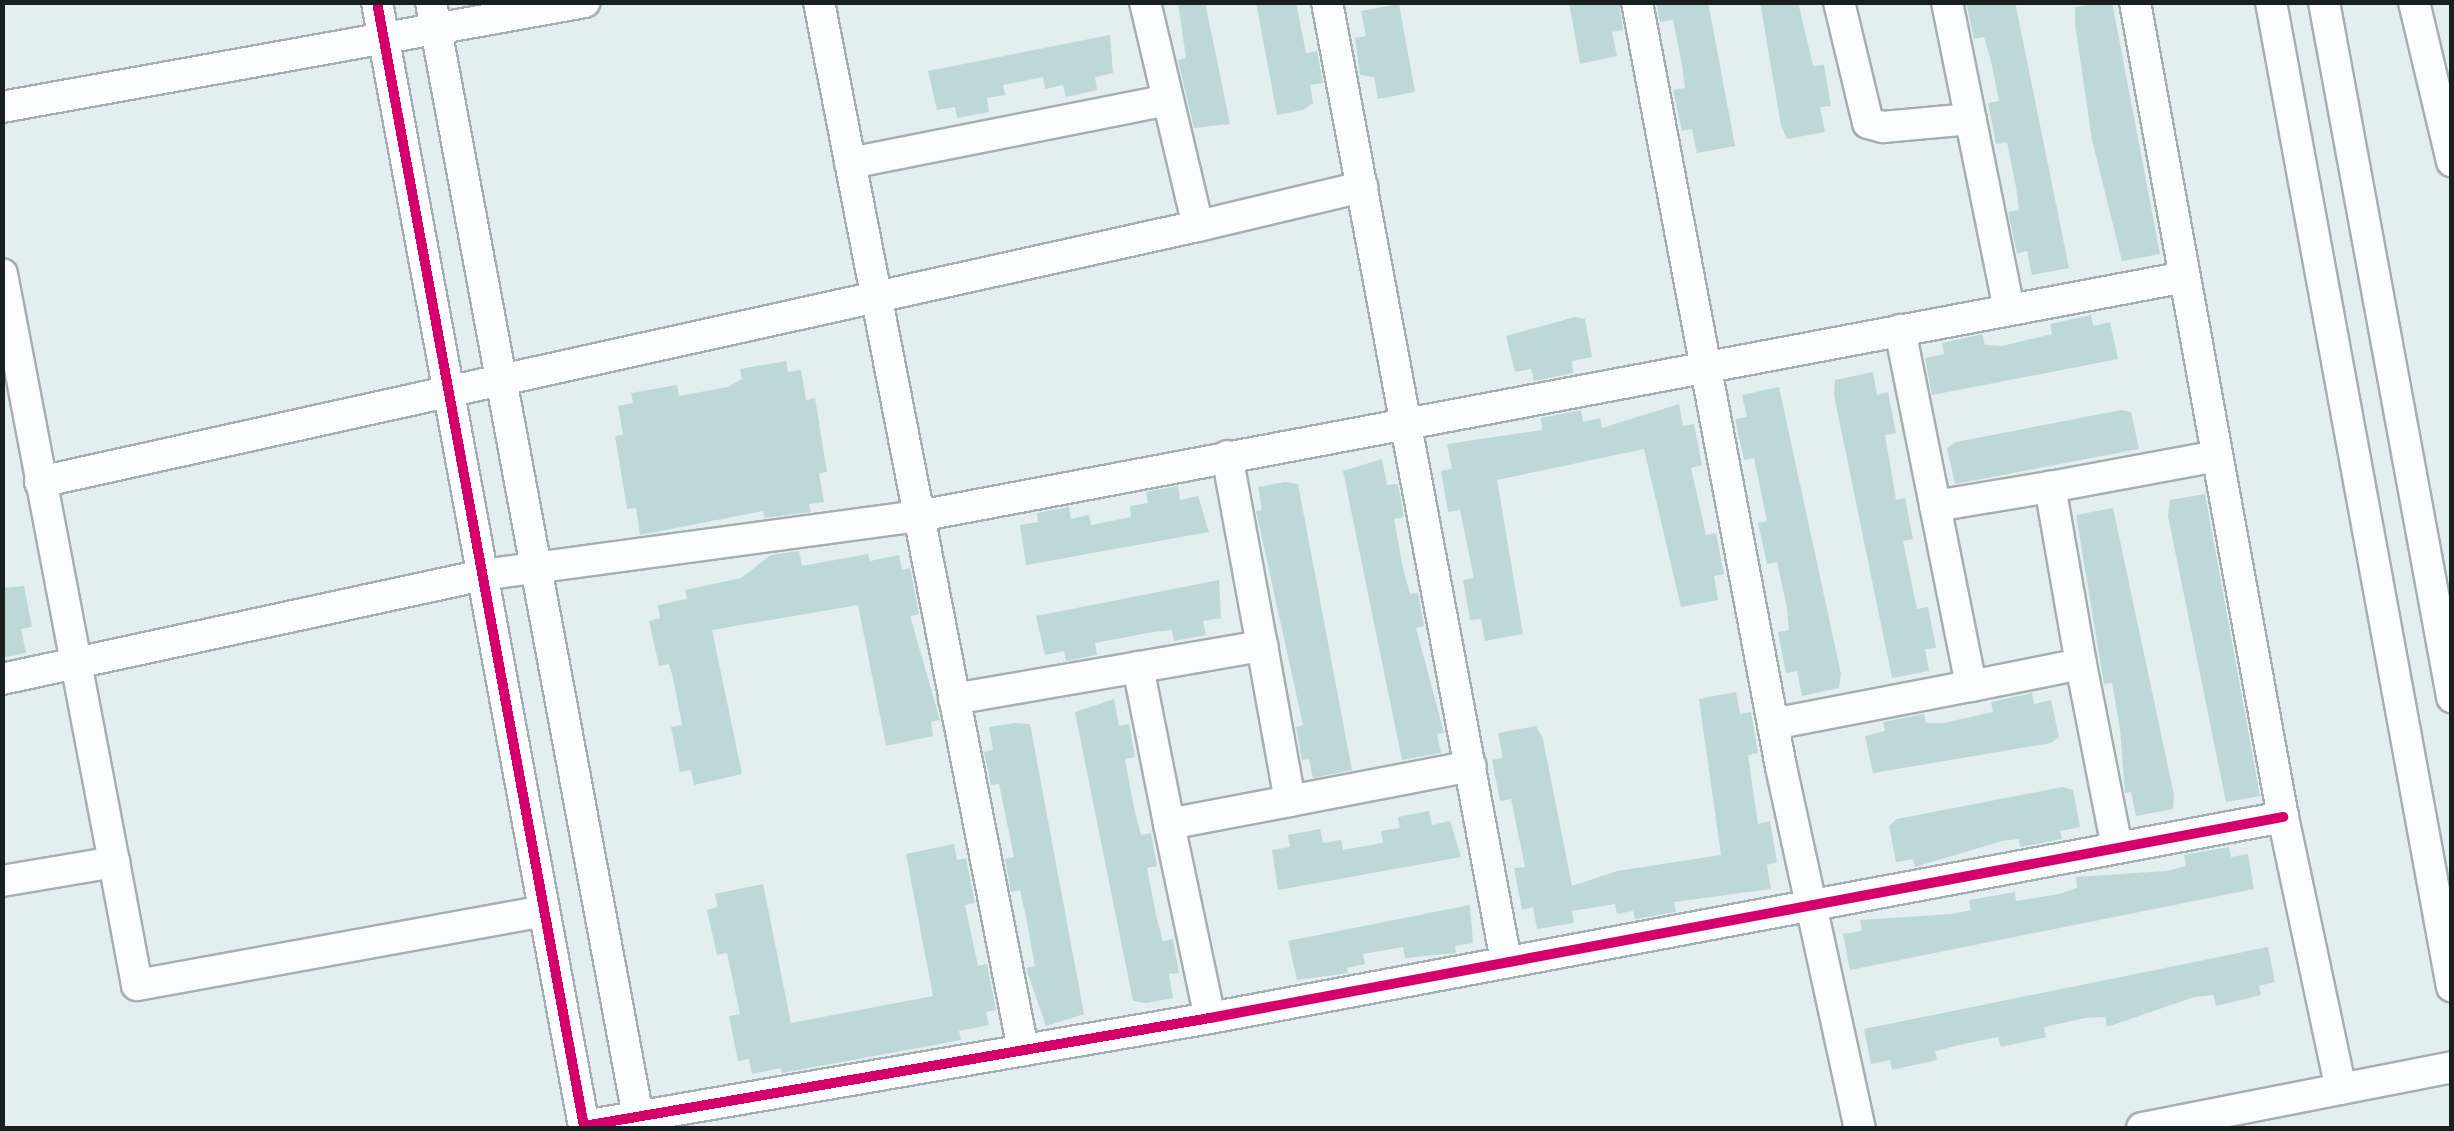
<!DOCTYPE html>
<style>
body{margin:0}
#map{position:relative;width:2454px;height:1131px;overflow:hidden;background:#e3eef0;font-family:"Playfair Display",serif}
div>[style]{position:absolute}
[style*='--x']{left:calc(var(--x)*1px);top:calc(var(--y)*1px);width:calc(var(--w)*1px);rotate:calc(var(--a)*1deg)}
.building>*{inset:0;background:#bed7d8}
.roads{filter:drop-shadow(2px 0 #a5aeb0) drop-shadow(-2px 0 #a5aeb0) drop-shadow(0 2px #a5aeb0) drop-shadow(0 -2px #a5aeb0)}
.minor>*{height:30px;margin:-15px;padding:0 15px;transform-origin:15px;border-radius:15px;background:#fbfcfd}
.cycleway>*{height:10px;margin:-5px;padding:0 5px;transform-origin:5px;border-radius:5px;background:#d6006c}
span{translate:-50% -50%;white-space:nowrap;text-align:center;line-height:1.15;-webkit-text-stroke:9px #ddf2f6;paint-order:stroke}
.frame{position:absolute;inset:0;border:5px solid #171f21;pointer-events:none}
</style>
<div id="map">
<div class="building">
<i style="clip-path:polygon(1178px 2px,1205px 2px,1230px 124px,1194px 128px,1178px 60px,1186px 58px)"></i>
<i style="clip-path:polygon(1256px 2px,1296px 2px,1306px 53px,1317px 51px,1323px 83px,1310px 85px,1313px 103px,1303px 110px,1277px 115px)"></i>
<i style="clip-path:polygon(1569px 2px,1619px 2px,1623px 30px,1612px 32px,1617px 56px,1580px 64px)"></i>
<i style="clip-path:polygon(1656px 2px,1708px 2px,1735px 146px,1697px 153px,1692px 129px,1682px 131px,1673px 90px,1685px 88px,1682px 65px,1673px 20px,1660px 22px)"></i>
<i style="clip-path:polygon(1760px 2px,1798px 2px,1813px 66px,1824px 65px,1831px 106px,1820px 107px,1825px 132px,1787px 139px,1781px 126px)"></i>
<i style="clip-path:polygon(1966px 2px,2015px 2px,2069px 268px,2032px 275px,2027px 251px,2017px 253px,2008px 212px,2019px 210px,2016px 187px,2007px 142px,1996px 144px,1988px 103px,1999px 101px,1991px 61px,1984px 37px,1974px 39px)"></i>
<i style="clip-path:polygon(2112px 2px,2160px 254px,2122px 261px,2092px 140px,2075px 24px,2075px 7px)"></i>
<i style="clip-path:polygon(1399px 4px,1415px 92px,1378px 99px,1374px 77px,1360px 75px,1355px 38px,1366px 36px,1361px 11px)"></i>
<i style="clip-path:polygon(1110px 35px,1113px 73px,1095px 77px,1097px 90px,1066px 97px,1063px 85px,1045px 89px,1043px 77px,1003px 85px,1005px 95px,987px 98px,989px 112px,957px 118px,955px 107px,937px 110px,928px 71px)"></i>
<i style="clip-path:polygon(2091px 315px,2093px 326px,2110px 322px,2118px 359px,1932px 395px,1925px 358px,1944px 354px,1942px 343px,1982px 334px,1985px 345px,2002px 346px,2052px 334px,2050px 324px)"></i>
<i style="clip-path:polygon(1575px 317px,1585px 319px,1592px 357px,1572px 361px,1573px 373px,1534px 381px,1531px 369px,1515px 372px,1506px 336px)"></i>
<i style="clip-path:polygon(786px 361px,788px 372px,801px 370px,806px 400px,815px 398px,827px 472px,819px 473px,824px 502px,809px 504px,811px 512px,764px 518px,763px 511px,640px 535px,636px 508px,627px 509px,615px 436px,623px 435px,618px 406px,633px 403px,631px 393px,677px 385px,679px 396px,728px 387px,742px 379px,740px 369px)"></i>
<i style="clip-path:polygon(1873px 372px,1877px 395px,1888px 392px,1896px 433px,1885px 435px,1896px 500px,1905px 498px,1913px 539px,1903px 541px,1917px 609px,1928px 607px,1936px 648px,1925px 649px,1929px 671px,1892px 678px,1834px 395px,1835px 380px)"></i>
<i style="clip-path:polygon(1779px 387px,1841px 674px,1839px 688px,1802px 696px,1797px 671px,1786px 673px,1778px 632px,1789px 630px,1787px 608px,1777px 562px,1767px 564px,1758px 523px,1767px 521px,1754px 458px,1744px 460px,1735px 419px,1747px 417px,1742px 395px)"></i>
<i style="clip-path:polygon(1679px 404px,1683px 426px,1694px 424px,1702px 465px,1691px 468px,1706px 535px,1716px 533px,1724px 574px,1714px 576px,1718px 600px,1681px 607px,1644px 449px,1497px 480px,1523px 634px,1485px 641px,1481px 619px,1470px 620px,1463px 580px,1474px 578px,1460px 510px,1448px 512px,1441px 471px,1452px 469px,1447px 444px,1542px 430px,1541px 418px,1581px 410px,1583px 422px,1600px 418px,1602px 428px)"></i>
<i style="clip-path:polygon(2122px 410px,2131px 412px,2139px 449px,1955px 484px,1947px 448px,1956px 442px)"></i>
<i style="clip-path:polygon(1382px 459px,1387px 485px,1398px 484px,1404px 517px,1394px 519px,1403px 568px,1410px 594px,1418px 593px,1424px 626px,1416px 628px,1444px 733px,1437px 734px,1441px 753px,1402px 760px,1343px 471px)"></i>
<i style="clip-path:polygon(1285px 482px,1298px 484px,1352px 770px,1313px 778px,1309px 759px,1302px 760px,1296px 727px,1303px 725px,1256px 511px,1262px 510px,1258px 487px)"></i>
<i style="clip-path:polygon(1178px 486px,1180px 500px,1198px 496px,1209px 532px,1026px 565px,1020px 525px,1038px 522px,1037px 513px,1069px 507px,1071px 519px,1089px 515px,1091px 525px,1131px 517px,1130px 506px,1148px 503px,1146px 492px)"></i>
<i style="clip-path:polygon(2205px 494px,2260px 796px,2226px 802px,2168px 516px,2170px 500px)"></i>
<i style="clip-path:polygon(2113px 508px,2174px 795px,2173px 809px,2136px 816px,2131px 792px,2125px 793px,2120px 729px,2112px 683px,2104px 684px,2076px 515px)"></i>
<i style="clip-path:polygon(799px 551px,802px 566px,868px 554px,870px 561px,899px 555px,902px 570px,910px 568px,919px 614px,910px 616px,940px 720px,931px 722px,933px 736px,886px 746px,858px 605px,712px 630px,742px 774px,694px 785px,691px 770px,680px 772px,671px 727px,682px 725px,673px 678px,669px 664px,659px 666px,649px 621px,660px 618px,658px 605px,687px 599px,685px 590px,741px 578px,771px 555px)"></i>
<i style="clip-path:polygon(1219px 580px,1221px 618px,1203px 621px,1206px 635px,1174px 641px,1172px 630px,1153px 632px,1095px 643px,1097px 655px,1066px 661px,1064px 651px,1045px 655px,1036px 616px)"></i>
<i style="clip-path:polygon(24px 586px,32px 627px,21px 629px,26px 653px,2px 658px,2px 588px)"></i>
<i style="clip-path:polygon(1736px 692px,1740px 714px,1751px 712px,1758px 753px,1748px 755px,1758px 824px,1770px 821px,1777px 862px,1767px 865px,1771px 889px,1674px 902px,1676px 912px,1635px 919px,1633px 911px,1617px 914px,1615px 904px,1572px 911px,1574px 923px,1537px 929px,1533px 907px,1522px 910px,1514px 868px,1525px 867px,1511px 799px,1500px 801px,1492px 760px,1503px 758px,1498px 733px,1536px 726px,1543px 739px,1572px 886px,1617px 871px,1721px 855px,1699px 699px)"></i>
<i style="clip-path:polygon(2032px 693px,2034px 704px,2051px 700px,2059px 737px,2051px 743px,1873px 773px,1865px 736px,1885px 731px,1883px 722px,1924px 714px,1926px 723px,1943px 723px,1993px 712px,1991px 702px)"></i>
<i style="clip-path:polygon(1114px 699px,1119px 726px,1129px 724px,1135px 757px,1125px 759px,1134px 808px,1141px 835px,1151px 833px,1157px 866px,1147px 868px,1156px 915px,1163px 941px,1173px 939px,1179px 973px,1169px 974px,1173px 998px,1147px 1003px,1133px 1001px,1075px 712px)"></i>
<i style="clip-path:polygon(1016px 723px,1030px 724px,1084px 1014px,1046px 1026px,1026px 968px,1035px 966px,1026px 917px,1020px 890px,1011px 892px,1005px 859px,1014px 857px,999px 784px,991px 785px,984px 752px,993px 750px,989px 727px)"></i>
<i style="clip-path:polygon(2063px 787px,2073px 790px,2080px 827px,2060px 831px,2062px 839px,2020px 847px,2019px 839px,2002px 841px,1915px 867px,1913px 859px,1896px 862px,1889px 826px,1897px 819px)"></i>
<i style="clip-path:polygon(1429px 811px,1432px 825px,1450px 821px,1461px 857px,1278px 890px,1272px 850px,1290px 847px,1288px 835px,1320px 829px,1323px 843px,1341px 840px,1343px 850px,1383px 843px,1381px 831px,1400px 828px,1398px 817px)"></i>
<i style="clip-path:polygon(954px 844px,957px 860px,966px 858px,975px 903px,965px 905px,978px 966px,987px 964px,996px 1010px,986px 1012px,989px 1025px,959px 1031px,961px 1040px,782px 1073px,781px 1068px,752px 1074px,749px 1059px,738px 1061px,729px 1016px,740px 1014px,727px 953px,717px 955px,707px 910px,718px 907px,715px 894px,763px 884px,791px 1023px,933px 996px,906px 854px)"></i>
<i style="clip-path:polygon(2229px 847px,2231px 857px,2248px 854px,2254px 889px,1850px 970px,1843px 934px,1862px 931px,1860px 920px,1952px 914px,1971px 910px,1969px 900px,2015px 892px,2016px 901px,2059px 894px,2077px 888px,2076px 877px,2167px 871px,2186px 866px,2184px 855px)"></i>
<i style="clip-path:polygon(1470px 905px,1473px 943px,1455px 946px,1456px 953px,1405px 958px,1403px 947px,1363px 954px,1365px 964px,1347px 968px,1348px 973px,1297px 980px,1288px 941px)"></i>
<i style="clip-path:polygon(2268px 947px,2275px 982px,2259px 986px,2261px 995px,2216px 1006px,2213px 995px,2194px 997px,2107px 1027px,2105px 1017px,2085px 1018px,2044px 1027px,2046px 1037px,2001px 1047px,1998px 1037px,1964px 1044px,1935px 1051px,1937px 1060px,1892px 1070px,1890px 1060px,1871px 1064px,1864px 1029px)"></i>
</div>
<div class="roads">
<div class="minor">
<i style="--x:377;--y:2;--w:1143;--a:79.57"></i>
<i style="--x:584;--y:1126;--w:635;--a:-9.79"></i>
<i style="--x:1210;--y:1018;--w:1092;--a:-10.61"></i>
<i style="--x:431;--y:2;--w:1134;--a:79.48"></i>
<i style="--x:819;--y:2;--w:1068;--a:78.98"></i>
<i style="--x:1145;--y:2;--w:230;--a:76.7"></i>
<i style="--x:1198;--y:226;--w:169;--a:-13.4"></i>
<i style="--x:1327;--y:2;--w:976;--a:79.43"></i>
<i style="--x:1637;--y:2;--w:778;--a:79.34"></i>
<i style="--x:1781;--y:767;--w:370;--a:77.7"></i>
<i style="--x:1839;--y:2;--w:124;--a:76.5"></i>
<i style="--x:1868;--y:123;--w:16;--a:15"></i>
<i style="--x:1883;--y:127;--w:88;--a:-5.2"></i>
<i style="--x:1947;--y:2;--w:314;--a:78.6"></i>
<i style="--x:2135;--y:2;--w:828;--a:79.71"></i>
<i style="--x:2283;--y:817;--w:278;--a:78"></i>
<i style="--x:2271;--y:2;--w:1001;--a:79.59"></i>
<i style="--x:2324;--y:2;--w:707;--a:79.56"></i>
<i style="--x:2414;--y:2;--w:164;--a:76.6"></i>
<i style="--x:2;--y:107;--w:592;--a:-10.21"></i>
<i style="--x:850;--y:163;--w:319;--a:-11.2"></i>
<i style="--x:2;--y:274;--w:599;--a:79.22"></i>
<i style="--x:1900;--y:330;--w:363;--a:78.7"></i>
<i style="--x:1971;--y:686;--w:112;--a:-11.3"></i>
<i style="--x:2081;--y:664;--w:180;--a:-99.9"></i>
<i style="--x:2050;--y:487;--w:170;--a:-10.5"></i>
<i style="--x:40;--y:482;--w:1186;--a:-12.47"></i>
<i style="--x:1935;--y:506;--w:117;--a:-9.4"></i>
<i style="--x:2081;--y:664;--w:187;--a:78.9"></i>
<i style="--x:1138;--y:667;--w:160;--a:78.8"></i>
<i style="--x:1169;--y:824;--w:123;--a:-10.8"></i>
<i style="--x:1290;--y:801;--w:158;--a:-100.2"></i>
<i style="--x:2;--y:679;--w:491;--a:-12.2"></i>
<i style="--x:482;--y:575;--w:441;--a:-7.7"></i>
<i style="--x:919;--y:516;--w:1288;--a:-10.69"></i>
<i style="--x:954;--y:699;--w:313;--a:-9.8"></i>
<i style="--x:1262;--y:646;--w:193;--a:-100.4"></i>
<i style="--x:1773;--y:724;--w:202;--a:-10.9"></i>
<i style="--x:1290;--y:801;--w:184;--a:-10.9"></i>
<i style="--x:1169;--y:824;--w:198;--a:78.1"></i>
<i style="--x:2;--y:881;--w:114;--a:-9.6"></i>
<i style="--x:114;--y:862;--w:125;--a:79.4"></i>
<i style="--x:137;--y:985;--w:413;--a:-10.3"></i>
<i style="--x:2142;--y:1128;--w:316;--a:-11.1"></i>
</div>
</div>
<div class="cycleway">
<i style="--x:377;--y:2;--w:1143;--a:79.57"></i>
<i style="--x:584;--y:1126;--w:635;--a:-9.79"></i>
<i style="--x:1210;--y:1018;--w:1092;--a:-10.61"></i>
</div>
<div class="frame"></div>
</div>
